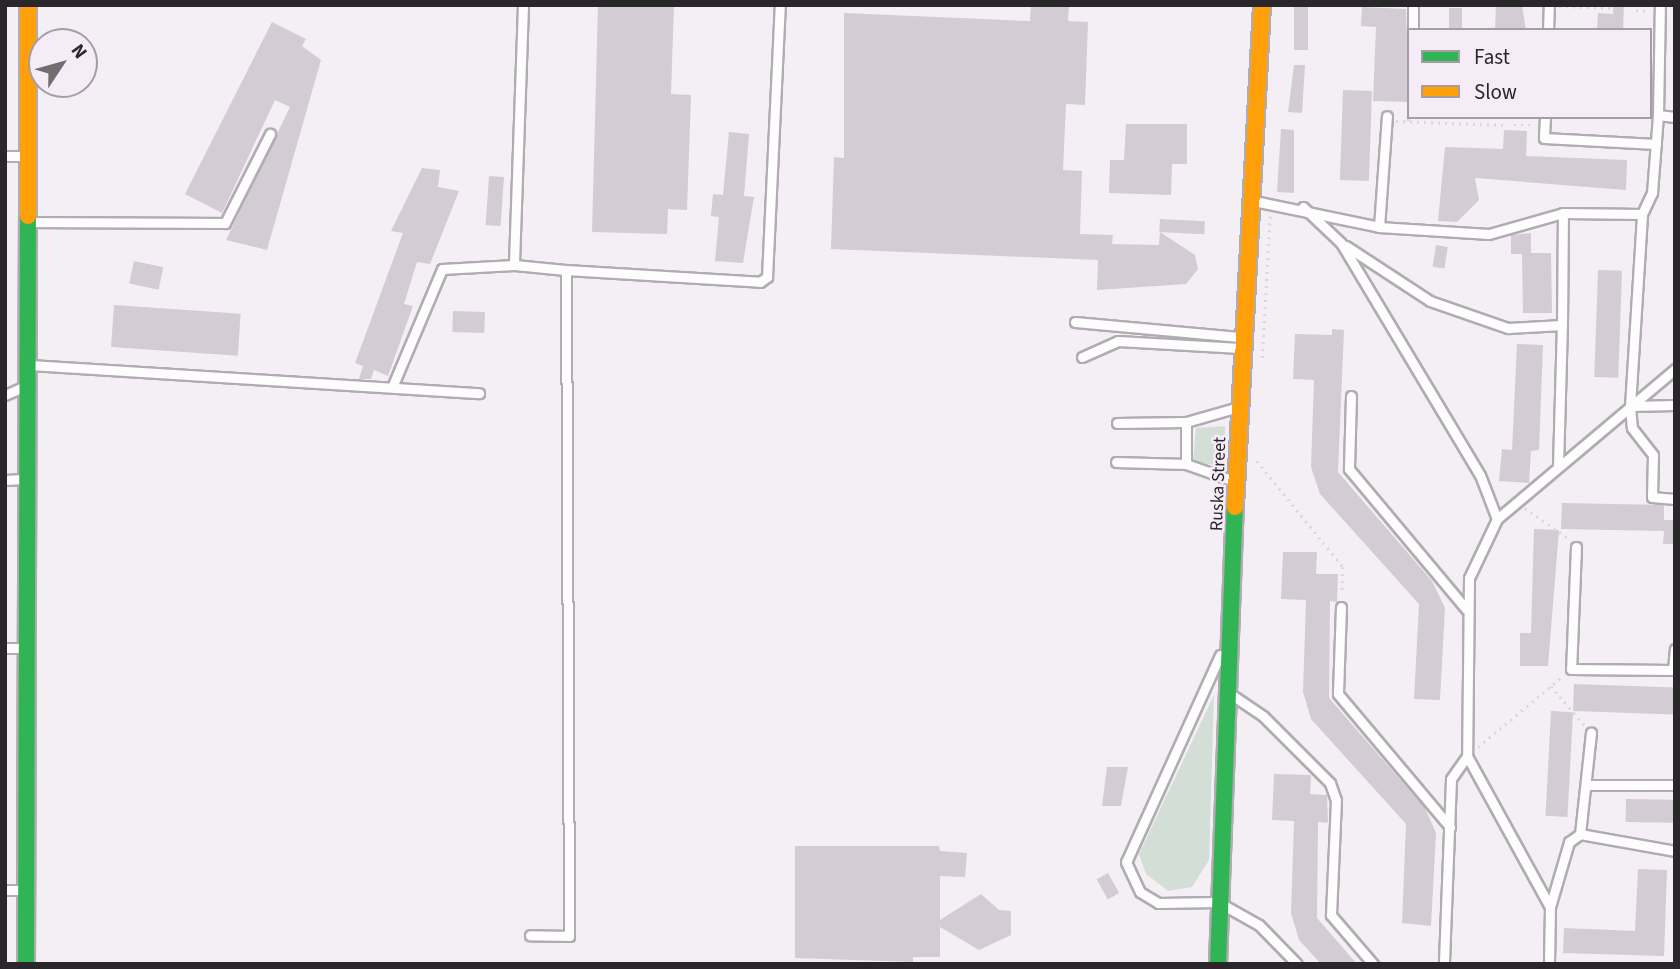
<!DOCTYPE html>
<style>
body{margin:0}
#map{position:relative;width:1680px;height:969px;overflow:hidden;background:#f4eff4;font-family:"Source Sans 3",sans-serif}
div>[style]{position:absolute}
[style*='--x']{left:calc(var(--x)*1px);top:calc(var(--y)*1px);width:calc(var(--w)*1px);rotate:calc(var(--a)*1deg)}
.green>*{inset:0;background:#d3ded7}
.building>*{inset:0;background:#d3ccd4;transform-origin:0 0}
.path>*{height:2.5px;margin-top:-1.25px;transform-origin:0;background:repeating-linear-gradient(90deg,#d9d7d9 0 2px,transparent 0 7px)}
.roads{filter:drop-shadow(2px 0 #b0acb1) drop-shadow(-2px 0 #b0acb1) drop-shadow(0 2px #b0acb1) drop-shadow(0 -2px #b0acb1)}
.lane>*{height:9px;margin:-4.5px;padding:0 4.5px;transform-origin:4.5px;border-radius:4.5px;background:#fdfdfd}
.fast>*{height:16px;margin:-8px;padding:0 8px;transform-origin:8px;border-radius:8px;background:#30b455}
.slow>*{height:16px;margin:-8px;padding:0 8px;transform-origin:8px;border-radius:8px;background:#ff9f0a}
span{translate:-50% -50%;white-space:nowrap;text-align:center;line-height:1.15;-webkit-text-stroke:5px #f5ecf7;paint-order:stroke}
.street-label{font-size:18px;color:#2a272b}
.frame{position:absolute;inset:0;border:7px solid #2a272b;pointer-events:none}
.legend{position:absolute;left:1407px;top:28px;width:245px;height:91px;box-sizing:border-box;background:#f5ecf7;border:2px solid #a49da5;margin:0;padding:9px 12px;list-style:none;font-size:21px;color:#2a272b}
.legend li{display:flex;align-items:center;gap:14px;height:35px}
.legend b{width:35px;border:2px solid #a49da5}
.north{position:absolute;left:28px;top:28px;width:70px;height:70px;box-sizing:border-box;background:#f5ecf7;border:2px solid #a49da5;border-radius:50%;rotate:54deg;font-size:19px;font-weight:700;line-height:28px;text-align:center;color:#2a272b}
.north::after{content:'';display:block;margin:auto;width:24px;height:32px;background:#716d71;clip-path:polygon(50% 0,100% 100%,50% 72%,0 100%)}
</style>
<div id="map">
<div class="green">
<i style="clip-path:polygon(1225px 426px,1224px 466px,1193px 462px,1196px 428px)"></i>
<i style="clip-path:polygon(1214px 695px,1209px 860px,1192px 887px,1168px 891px,1146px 874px,1139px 854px)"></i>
</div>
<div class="building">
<i style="clip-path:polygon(598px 5px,674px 5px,671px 94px,691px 95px,687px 210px,668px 209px,667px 234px,592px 232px)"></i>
<i style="clip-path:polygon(1031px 5px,1069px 5px,1068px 21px,1088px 22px,1085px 105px,1066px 104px,1063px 170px,1082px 171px,1080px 234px,1113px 235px,1112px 244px,1159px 245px,1160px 232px,1195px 255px,1198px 269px,1186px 284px,1097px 290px,1098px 260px,831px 249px,834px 157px,844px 158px,844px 13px,1030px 21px)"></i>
<i style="left:1294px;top:5px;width:14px;height:45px"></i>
<i style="clip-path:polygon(1496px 5px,1522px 5px,1526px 30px,1495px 30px)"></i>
<i style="clip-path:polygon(1613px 5px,1624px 5px,1623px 30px,1597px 30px,1598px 13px,1613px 14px)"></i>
<i style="clip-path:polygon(1362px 7px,1406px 9px,1409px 102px,1373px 101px,1376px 27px,1361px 26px)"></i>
<i style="left:1449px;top:8px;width:13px;height:21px"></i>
<i style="clip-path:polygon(272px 22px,306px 39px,302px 46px,321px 60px,267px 250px,226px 240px,290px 107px,275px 100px,222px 213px,185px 194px)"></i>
<i style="clip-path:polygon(1294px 65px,1305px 65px,1302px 113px,1288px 112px)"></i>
<i style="left:1343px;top:90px;width:29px;height:90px;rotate:2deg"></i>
<i style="clip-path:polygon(1126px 124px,1187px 124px,1187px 164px,1172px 164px,1171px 195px,1109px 193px,1110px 160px,1124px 160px)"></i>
<i style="clip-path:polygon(1281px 129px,1294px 130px,1294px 193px,1277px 192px)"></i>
<i style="clip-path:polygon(1504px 130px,1527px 131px,1526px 156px,1627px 160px,1626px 190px,1475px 178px,1479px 200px,1457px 222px,1438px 221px,1445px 147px,1503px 149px)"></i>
<i style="clip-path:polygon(729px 132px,749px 134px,744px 196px,754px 197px,743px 263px,715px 261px,719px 217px,711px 216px,713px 194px,723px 195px)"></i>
<i style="clip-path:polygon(422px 168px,440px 170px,438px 187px,459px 191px,430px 264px,417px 262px,404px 304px,413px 306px,388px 376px,374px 370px,371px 379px,359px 379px,363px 366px,355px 363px,403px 233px,391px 231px)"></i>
<i style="left:489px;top:176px;width:15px;height:49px;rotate:4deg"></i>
<i style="left:1160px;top:219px;width:45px;height:13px;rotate:3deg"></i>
<i style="clip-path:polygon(1531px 233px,1531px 253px,1551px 253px,1552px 313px,1523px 313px,1522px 254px,1511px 254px,1511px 235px)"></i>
<i style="left:1436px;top:245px;width:12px;height:22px;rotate:9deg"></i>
<i style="left:134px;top:261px;width:30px;height:23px;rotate:12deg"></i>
<i style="left:1598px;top:270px;width:24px;height:107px;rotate:2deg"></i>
<i style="left:114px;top:305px;width:127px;height:42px;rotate:4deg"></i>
<i style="left:453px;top:311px;width:32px;height:21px;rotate:2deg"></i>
<i style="clip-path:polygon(1332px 329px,1344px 330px,1338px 472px,1432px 581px,1445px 608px,1440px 700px,1414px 699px,1419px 604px,1320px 494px,1311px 467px,1314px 380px,1293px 379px,1295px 334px,1332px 335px)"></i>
<i style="clip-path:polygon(1517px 344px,1543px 345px,1539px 450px,1531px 451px,1529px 483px,1499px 481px,1502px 449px,1512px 450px)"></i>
<i style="clip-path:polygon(1562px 503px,1664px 505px,1664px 520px,1675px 520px,1675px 544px,1663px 544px,1664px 531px,1561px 529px)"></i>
<i style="clip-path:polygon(1534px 529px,1559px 530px,1548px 666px,1520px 666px,1520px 633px,1531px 633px)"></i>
<i style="clip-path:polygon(1283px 552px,1317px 552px,1316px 574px,1338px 574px,1337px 602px,1330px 601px,1329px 698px,1425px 808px,1436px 833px,1431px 926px,1402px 923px,1406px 824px,1311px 719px,1303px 692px,1306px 600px,1281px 599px)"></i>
<i style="left:1574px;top:684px;width:101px;height:27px;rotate:2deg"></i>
<i style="left:1551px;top:711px;width:22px;height:105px;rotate:3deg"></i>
<i style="clip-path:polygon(1107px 767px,1128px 767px,1121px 806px,1102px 806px)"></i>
<i style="clip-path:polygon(1274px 774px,1311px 775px,1310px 794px,1327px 795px,1328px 823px,1318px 822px,1317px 918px,1357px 964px,1321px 964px,1299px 940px,1291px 913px,1294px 821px,1272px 820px)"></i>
<i style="left:1626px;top:799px;width:49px;height:23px;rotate:1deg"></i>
<i style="clip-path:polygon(795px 846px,939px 846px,940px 851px,967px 853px,965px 877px,940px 876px,940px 920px,981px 894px,999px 910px,1011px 911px,1011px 935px,979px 950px,940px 927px,940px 957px,913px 957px,913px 962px,795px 958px)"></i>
<i style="clip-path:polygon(1638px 869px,1667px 870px,1664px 956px,1563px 953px,1564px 928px,1635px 931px)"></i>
<i style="left:1108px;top:873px;width:23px;height:13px;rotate:61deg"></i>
</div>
<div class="path">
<i style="--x:1559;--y:6;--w:54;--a:2.1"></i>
<i style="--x:1636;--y:10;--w:14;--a:4"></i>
<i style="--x:1396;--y:121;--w:108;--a:2.1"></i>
<i style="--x:1408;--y:121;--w:16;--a:-86"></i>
<i style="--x:1514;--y:125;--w:20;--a:0"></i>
<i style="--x:1262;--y:358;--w:144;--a:-86.8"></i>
<i style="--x:1257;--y:461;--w:136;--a:50.9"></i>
<i style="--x:1343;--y:567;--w:28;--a:92"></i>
<i style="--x:1525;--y:508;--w:52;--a:34.9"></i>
<i style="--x:1551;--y:686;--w:52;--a:49.6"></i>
<i style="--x:1478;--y:747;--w:112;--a:-39.9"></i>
</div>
<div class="roads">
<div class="lane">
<i style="--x:523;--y:5;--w:260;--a:92"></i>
<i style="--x:514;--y:265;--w:52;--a:5.5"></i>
<i style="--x:566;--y:270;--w:666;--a:89.74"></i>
<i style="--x:569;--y:936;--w:39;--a:-179"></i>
<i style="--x:1413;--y:30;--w:25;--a:-90"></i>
<i style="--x:1548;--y:30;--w:25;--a:-88"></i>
<i style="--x:1658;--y:115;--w:110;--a:-89"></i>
<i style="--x:1545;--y:117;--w:21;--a:93"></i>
<i style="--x:1544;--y:138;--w:112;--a:3.1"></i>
<i style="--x:5;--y:156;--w:20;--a:0"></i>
<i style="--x:1254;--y:201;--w:128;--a:11.7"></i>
<i style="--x:1379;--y:227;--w:110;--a:3.6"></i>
<i style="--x:1489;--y:234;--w:77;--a:-15.8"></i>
<i style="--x:1563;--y:213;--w:79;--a:0.7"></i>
<i style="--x:1642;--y:214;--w:23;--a:-65"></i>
<i style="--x:1652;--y:193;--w:78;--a:-85.6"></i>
<i style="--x:1658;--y:115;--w:17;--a:7"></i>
<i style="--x:1303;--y:207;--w:52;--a:43.5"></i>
<i style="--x:1341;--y:243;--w:270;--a:59.1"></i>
<i style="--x:1480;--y:475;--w:47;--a:68.9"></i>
<i style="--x:1497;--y:519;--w:65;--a:115.4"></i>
<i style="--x:1469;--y:578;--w:178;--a:90.6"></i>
<i style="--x:1467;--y:756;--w:28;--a:125"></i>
<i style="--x:1451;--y:779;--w:185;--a:92.2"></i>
<i style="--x:28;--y:222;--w:197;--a:0.3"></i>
<i style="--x:225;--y:223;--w:100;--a:-63.2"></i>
<i style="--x:1379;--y:227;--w:111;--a:-85.9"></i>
<i style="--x:1346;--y:246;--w:100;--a:33.2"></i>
<i style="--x:1430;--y:301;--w:83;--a:19.1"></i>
<i style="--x:1508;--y:328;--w:54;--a:-3.2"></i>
<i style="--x:1562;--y:325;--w:112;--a:-89.5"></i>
<i style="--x:566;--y:270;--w:194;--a:3.5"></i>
<i style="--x:760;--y:282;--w:9;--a:-36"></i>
<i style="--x:767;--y:277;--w:272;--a:-87.3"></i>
<i style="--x:1075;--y:322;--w:165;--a:5.2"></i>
<i style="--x:1082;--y:357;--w:39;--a:-24"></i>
<i style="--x:1118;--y:341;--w:122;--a:3.3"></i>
<i style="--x:30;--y:365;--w:450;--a:3.6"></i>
<i style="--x:393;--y:385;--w:126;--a:-67.1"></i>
<i style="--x:442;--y:269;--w:72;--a:-3.2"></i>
<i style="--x:5;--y:395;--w:20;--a:-24"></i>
<i style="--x:1351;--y:396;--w:73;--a:91.6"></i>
<i style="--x:1349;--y:469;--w:182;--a:50.1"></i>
<i style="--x:1675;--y:405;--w:45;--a:178.7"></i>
<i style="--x:1630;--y:406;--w:22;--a:85"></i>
<i style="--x:1632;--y:428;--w:34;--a:52"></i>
<i style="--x:1653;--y:455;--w:42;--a:91.4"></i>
<i style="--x:1652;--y:497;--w:23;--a:5"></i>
<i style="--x:1630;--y:406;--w:192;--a:-86.4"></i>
<i style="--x:1117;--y:423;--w:69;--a:-0.8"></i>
<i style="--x:1186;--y:422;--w:51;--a:-15.9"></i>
<i style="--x:1116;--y:462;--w:70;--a:1.6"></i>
<i style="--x:1186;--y:464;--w:51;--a:19.5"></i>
<i style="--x:1186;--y:464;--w:42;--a:-90"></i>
<i style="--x:1558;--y:466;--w:141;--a:-88.4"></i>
<i style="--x:5;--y:480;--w:19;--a:-3"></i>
<i style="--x:1497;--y:519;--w:233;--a:-40.1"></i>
<i style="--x:1576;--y:547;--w:122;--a:92.3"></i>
<i style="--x:1571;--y:669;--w:102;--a:0.6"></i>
<i style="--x:1673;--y:670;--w:21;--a:-85"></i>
<i style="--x:1341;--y:607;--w:87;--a:92"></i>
<i style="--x:1338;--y:694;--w:174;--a:49.9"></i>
<i style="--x:5;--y:648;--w:19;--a:0"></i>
<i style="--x:1220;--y:655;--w:227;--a:114.4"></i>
<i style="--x:1126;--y:862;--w:33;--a:65"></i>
<i style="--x:1140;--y:892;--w:21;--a:31"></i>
<i style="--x:1158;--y:903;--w:60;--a:-1"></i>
<i style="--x:1218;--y:902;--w:47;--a:29.3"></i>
<i style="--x:1259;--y:925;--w:54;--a:45.7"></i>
<i style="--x:1232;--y:695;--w:37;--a:34"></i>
<i style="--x:1263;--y:716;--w:95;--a:45"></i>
<i style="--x:1330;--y:783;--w:18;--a:71"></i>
<i style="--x:1336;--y:800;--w:115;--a:92.5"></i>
<i style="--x:1331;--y:915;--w:65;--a:49.4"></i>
<i style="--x:1467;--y:756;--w:172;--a:61.2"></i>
<i style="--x:1590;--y:785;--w:85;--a:0"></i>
<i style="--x:1580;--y:834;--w:97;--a:10.1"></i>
<i style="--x:5;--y:890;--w:19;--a:0"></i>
<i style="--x:1549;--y:964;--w:57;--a:-89"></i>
<i style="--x:1550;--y:907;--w:68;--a:-73.7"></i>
<i style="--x:1569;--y:842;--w:14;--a:-36"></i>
<i style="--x:1580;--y:834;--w:102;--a:-83.8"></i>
</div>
<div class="fast">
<i style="--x:26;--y:964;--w:748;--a:-89.85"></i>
<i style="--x:1218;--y:964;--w:457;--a:-87.9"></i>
</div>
<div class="slow">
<i style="--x:28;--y:216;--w:211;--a:-90"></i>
<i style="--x:1235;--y:507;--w:503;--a:-86.92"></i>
</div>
</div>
<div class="street-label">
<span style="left:1219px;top:484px;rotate:-88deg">Ruska Street</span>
</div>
<div class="frame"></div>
<ul class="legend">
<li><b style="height:9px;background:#30b455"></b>Fast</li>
<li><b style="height:9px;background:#ff9f0a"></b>Slow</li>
</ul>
<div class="north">N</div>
</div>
